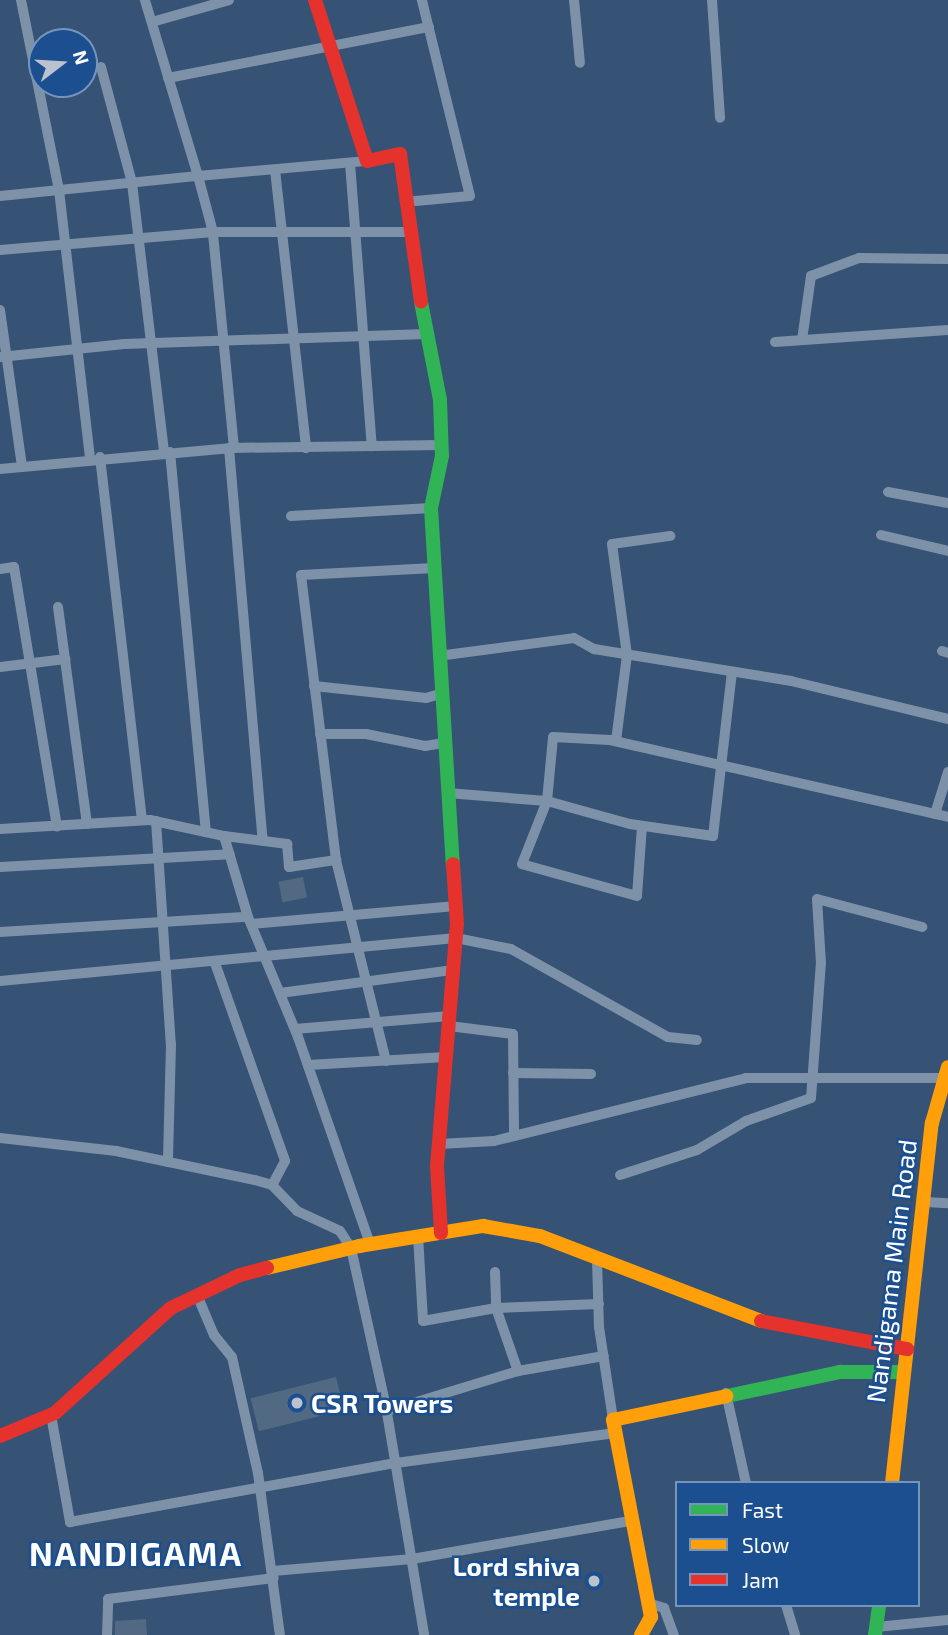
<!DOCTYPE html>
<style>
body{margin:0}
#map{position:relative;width:948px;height:1635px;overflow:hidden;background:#365274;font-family:"Exo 2",sans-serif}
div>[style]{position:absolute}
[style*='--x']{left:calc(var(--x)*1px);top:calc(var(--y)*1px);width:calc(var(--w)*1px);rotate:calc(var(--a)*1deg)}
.building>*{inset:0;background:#526984;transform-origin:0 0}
.street>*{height:10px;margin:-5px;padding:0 5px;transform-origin:5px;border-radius:5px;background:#7d92a8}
.fast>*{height:14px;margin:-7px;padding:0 7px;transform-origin:7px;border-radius:7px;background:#30b455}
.slow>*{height:14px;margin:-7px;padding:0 7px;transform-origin:7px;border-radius:7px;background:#ff9f0a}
.jam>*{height:14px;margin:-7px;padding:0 7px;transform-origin:7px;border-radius:7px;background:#e5322d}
.dots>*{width:19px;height:19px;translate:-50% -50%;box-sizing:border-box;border:4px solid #1b4f8f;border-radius:50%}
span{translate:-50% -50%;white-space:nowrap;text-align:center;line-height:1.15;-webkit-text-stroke:5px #1b4f8f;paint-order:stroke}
.street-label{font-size:26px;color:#fff}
.poi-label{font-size:26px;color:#fff;font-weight:700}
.left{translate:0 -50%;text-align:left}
.right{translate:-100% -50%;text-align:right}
.district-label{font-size:33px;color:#fff;font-weight:700;letter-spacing:2px}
.legend{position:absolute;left:675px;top:1481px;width:245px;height:126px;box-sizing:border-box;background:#1b4f8f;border:2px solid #7695bc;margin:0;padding:9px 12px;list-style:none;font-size:21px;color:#fff}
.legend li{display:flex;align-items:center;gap:14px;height:35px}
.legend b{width:35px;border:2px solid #7695bc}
.north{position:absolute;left:28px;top:28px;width:70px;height:70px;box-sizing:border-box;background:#1b4f8f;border:2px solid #7695bc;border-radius:50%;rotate:73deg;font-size:19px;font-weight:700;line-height:28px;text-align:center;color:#fff}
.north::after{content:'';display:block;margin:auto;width:24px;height:32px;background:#b9c2ce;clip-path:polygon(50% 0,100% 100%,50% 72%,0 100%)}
</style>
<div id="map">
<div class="building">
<i style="left:303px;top:877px;width:21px;height:25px;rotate:79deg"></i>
<i style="left:336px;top:1377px;width:34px;height:88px;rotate:76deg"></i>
<i style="clip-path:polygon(146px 1619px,147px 1635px,115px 1635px,115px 1621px)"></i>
</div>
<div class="street">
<i style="--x:21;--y:0;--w:194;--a:78.7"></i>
<i style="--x:59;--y:190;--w:270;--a:83.4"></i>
<i style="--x:574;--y:0;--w:63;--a:84.6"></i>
<i style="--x:712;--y:0;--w:118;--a:86.1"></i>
<i style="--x:152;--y:22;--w:80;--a:-15.9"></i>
<i style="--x:101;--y:67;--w:120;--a:75"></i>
<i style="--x:132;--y:183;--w:271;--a:83.2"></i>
<i style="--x:168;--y:78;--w:266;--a:-11.1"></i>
<i style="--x:350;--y:163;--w:284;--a:85.6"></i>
<i style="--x:275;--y:170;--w:280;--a:83.6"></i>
<i style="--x:0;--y:196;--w:199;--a:-5.8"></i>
<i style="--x:198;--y:176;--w:184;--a:-106.8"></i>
<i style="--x:405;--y:202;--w:65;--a:-5.3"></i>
<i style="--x:470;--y:196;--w:202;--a:-103.8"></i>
<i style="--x:0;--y:250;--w:214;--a:-4.8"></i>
<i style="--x:213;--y:232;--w:196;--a:0"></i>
<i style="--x:0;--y:310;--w:158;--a:82"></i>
<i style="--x:802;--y:340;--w:65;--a:-82"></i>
<i style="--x:811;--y:276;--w:51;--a:-20.6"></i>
<i style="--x:859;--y:258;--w:89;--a:0.6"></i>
<i style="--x:775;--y:342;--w:173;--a:-4"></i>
<i style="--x:0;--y:357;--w:125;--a:-6"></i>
<i style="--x:124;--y:344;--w:303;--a:-1.9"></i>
<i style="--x:229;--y:448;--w:394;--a:85.1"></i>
<i style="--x:234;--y:448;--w:217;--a:-95.6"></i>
<i style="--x:213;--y:232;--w:58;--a:-105"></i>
<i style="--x:198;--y:176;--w:170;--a:-5.1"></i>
<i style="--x:170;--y:452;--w:382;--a:84.6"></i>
<i style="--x:100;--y:457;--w:365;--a:83.4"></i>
<i style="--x:0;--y:469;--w:230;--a:-5.2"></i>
<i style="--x:229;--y:448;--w:213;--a:-0.8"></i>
<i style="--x:888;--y:492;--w:61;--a:10.4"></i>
<i style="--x:291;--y:516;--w:140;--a:-3.3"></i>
<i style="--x:881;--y:535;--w:69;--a:13.4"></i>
<i style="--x:0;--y:569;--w:14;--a:-8"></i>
<i style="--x:14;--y:567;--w:263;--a:80.6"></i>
<i style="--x:58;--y:607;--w:219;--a:82.4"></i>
<i style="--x:942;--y:651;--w:6;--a:18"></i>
<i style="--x:438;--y:656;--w:137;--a:-7.5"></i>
<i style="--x:574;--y:638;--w:23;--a:29"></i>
<i style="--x:594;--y:649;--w:200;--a:9.2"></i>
<i style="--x:791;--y:681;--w:162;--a:13.6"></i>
<i style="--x:0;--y:667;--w:66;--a:-6.9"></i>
<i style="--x:314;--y:686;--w:113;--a:6.1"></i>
<i style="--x:426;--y:698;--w:15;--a:-16"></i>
<i style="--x:320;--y:734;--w:46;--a:0"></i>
<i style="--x:366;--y:734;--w:60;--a:11.5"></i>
<i style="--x:425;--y:746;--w:18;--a:-9"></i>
<i style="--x:616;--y:741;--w:87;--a:-82.7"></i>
<i style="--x:627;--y:655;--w:112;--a:-97.7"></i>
<i style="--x:612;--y:544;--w:59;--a:-7.9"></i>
<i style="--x:447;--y:793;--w:100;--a:4.6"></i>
<i style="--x:547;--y:801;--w:64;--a:-84.6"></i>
<i style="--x:553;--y:737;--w:57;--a:3"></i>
<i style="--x:610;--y:740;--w:347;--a:12.8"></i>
<i style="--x:935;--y:814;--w:44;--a:-72.8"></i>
<i style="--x:156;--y:821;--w:224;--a:86.2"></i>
<i style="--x:171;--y:1044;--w:118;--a:91.5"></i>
<i style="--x:642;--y:826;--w:70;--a:94.1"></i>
<i style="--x:637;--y:896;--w:119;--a:-164.5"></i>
<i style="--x:522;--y:864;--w:68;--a:-68.4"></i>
<i style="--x:547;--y:801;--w:86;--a:15.5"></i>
<i style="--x:630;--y:824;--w:84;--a:8.2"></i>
<i style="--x:713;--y:836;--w:165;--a:-83.4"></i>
<i style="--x:0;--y:829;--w:150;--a:-3.4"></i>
<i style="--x:150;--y:820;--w:76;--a:12.2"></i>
<i style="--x:224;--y:836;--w:84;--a:73.5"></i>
<i style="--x:248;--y:917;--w:130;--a:67.4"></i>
<i style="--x:298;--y:1037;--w:219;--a:70.8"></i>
<i style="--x:224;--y:836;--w:64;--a:7.2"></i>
<i style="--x:287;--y:844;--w:23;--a:85"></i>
<i style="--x:289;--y:867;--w:48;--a:-8.5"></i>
<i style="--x:0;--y:867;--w:230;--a:-3.2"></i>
<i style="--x:251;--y:924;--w:206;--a:-5"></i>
<i style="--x:0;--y:932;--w:248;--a:-3.5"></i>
<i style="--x:215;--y:963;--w:210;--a:70.5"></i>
<i style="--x:285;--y:1161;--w:27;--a:118"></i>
<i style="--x:0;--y:981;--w:458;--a:-5.4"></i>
<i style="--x:456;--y:938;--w:56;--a:11.3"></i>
<i style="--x:511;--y:949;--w:180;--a:29.3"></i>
<i style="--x:668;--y:1037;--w:29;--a:6"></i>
<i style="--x:280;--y:993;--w:175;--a:-7.6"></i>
<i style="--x:449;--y:1026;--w:64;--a:7.1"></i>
<i style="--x:513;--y:1034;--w:102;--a:89.4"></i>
<i style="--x:295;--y:1029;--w:155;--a:-4.8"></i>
<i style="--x:386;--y:1061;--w:207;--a:-104"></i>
<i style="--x:336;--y:860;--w:287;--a:-97"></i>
<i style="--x:301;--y:575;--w:133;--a:-3"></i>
<i style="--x:308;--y:1065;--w:138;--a:-3.3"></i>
<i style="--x:513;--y:1073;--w:78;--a:0.7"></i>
<i style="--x:0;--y:1138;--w:117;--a:6.4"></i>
<i style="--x:116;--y:1151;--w:142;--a:11.8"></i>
<i style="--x:255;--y:1180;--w:18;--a:16"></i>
<i style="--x:272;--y:1185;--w:36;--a:46"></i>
<i style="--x:297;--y:1211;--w:47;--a:24.9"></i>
<i style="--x:340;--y:1231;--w:20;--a:57"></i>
<i style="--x:351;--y:1248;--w:163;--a:77.6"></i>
<i style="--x:386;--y:1407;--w:231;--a:80.5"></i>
<i style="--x:439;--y:1144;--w:55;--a:-3.1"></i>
<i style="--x:494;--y:1141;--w:260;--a:-14"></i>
<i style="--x:746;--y:1078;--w:198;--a:0"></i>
<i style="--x:620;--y:1175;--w:81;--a:-18"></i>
<i style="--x:697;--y:1150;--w:57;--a:-30.6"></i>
<i style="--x:746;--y:1121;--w:69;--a:-19.5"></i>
<i style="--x:811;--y:1098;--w:135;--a:-85.8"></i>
<i style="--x:821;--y:963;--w:64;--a:-93.6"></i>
<i style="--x:817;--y:899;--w:109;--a:14.9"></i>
<i style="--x:926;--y:1202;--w:22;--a:3"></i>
<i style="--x:418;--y:1236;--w:85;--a:86.6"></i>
<i style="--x:423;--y:1321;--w:74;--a:-10.1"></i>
<i style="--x:496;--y:1308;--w:103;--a:-2.2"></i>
<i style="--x:597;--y:1260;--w:67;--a:88.3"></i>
<i style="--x:599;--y:1327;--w:94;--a:81.4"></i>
<i style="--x:495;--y:1272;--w:36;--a:88"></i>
<i style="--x:496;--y:1308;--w:67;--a:70.8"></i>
<i style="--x:197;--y:1295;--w:43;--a:67"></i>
<i style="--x:214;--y:1335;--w:28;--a:51"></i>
<i style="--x:232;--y:1357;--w:119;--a:77.4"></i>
<i style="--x:258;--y:1473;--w:163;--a:82.3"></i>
<i style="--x:726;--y:1393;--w:92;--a:77.5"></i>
<i style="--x:387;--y:1411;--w:137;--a:-17"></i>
<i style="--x:518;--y:1371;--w:87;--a:-9.9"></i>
<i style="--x:51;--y:1415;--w:109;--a:79.9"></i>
<i style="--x:70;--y:1522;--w:331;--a:-10.3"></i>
<i style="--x:396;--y:1463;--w:221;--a:-7.8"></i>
<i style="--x:273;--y:1571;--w:140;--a:-4.9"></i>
<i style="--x:412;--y:1559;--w:221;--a:-9.9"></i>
<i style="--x:648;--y:1603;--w:17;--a:17"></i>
<i style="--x:664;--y:1608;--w:29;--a:70"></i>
<i style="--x:786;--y:1605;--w:31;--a:73"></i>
<i style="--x:876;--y:1627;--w:72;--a:-5.6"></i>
<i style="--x:107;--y:1635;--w:36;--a:-88"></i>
<i style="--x:108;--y:1599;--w:167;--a:-7.2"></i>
</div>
<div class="fast">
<i style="--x:421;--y:302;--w:100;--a:79"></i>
<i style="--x:440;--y:400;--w:56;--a:88"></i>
<i style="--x:442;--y:456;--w:53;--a:101.9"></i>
<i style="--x:431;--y:508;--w:357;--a:86.5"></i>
<i style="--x:727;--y:1396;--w:116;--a:-12"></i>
<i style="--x:840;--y:1372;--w:63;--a:0"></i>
<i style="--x:875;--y:1635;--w:30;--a:-82"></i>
</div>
<div class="slow">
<i style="--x:267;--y:1268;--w:95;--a:-13.4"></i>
<i style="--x:359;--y:1246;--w:126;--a:-9.2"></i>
<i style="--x:483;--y:1226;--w:58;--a:10"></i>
<i style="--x:540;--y:1236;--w:237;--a:21"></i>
<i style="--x:892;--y:1483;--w:362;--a:-83.7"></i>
<i style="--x:932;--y:1123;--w:58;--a:-74.1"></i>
<i style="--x:641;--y:1635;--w:21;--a:-61"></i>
<i style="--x:651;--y:1617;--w:201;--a:-100.9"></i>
<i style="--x:613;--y:1420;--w:116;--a:-11.9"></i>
</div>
<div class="jam">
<i style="--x:315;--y:0;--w:169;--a:72.1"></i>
<i style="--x:367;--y:161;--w:34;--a:-12"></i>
<i style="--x:400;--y:154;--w:149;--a:81.9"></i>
<i style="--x:441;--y:1233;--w:67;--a:-93.4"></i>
<i style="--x:437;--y:1166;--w:243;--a:-85.3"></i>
<i style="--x:457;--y:924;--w:60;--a:-93.8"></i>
<i style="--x:761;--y:1321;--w:149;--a:10.9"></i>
<i style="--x:0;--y:1436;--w:60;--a:-22.7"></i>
<i style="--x:55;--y:1413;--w:156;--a:-42.2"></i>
<i style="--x:171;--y:1308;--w:76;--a:-25.6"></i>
<i style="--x:240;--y:1275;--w:28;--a:-15"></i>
</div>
<div class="dots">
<i style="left:297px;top:1403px;background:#b9c2ce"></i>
<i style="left:594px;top:1581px;background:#b9c2ce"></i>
</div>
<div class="street-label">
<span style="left:891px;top:1271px;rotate:-83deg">Nandigama Main Road</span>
</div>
<div class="poi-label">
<span class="left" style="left:311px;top:1403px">CSR Towers</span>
<span class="right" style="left:580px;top:1581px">Lord shiva<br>temple</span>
</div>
<div class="district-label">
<span style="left:136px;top:1554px">NANDIGAMA</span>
</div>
<ul class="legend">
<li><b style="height:9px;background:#30b455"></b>Fast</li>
<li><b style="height:9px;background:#ff9f0a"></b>Slow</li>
<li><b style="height:9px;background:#e5322d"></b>Jam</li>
</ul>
<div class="north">N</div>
</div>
